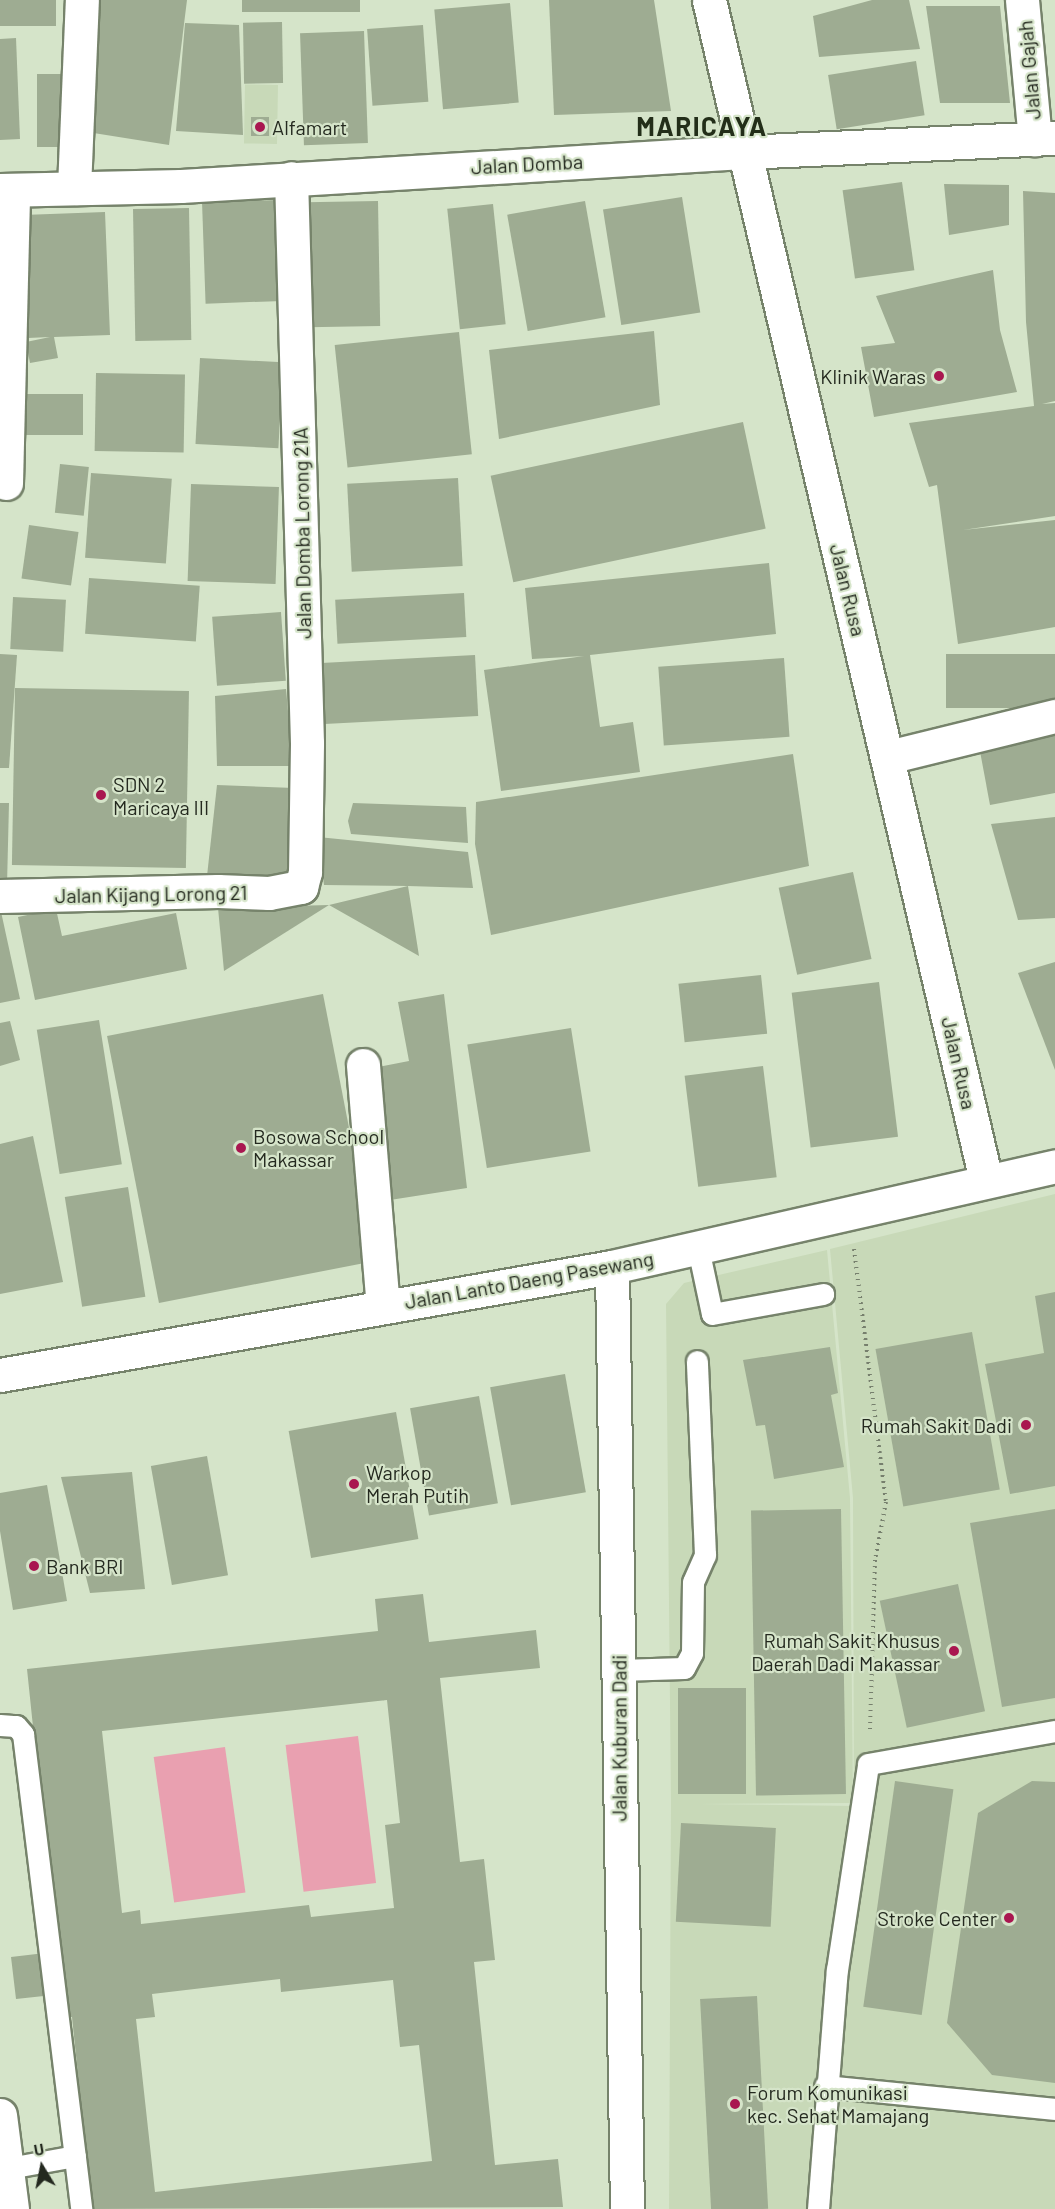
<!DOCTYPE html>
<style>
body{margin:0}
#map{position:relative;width:1055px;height:2209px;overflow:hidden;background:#d5e4c9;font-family:Barlow,sans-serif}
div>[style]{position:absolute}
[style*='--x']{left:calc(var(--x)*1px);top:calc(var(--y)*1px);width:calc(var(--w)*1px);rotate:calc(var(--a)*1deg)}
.built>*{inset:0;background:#c8d9b8;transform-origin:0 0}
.green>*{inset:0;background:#e9a0b0;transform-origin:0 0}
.building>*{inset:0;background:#9eac92;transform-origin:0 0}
.path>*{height:4px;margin-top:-2px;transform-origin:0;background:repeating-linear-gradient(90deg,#767f6d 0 1.5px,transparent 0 6px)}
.roads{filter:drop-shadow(2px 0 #76836b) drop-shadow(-2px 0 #76836b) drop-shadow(0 2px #76836b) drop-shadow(0 -2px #76836b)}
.lane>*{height:21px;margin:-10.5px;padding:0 10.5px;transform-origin:10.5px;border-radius:10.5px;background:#fff}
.street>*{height:33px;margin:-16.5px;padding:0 16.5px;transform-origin:16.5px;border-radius:16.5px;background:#fff}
.secondary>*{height:33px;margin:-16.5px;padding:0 16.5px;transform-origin:16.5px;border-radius:16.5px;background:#fff}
.dots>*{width:16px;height:16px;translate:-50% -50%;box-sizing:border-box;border:3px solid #d5e4c9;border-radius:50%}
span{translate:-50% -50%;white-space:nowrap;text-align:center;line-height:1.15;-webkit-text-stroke:4.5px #d5e4c9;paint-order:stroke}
.street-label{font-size:20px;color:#24291f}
.poi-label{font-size:20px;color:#24291f}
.left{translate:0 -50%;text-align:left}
.right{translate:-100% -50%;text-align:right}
.district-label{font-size:26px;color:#232e19;font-weight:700;letter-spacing:1.5px}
.north{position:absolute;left:12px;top:2137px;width:60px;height:60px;-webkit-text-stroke:4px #d5e4c9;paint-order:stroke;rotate:350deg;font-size:16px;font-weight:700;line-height:24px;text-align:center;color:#24291f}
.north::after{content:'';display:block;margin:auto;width:21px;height:27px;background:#24291f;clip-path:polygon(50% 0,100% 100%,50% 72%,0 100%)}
</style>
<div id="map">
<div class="built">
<i style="left:278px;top:85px;width:59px;height:33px;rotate:91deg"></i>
<i style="clip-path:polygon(1055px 1194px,1055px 2209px,669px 2209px,671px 1803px,666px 1304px,684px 1283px,827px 1250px,850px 1498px,853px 1803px,698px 1804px,854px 1806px,853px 1498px,830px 1249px)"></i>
</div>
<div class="green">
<i style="left:358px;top:1736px;width:148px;height:73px;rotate:83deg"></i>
<i style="left:225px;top:1747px;width:147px;height:72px;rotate:82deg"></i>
</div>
<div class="building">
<i style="left:0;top:0;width:56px;height:26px"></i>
<i style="clip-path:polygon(93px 0,187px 0,169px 145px,81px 131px)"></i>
<i style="left:242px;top:0;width:118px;height:12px"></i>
<i style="clip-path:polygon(549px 0,654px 0,671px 111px,554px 115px)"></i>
<i style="clip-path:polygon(872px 0,909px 0,920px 49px,819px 57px,813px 16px)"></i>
<i style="left:510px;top:3px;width:100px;height:76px;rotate:85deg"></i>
<i style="clip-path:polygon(926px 6px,1000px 6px,1010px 103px,940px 103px)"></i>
<i style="left:282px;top:22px;width:61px;height:39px;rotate:89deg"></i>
<i style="clip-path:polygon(185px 23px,239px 25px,243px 135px,176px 131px)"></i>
<i style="left:423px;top:25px;width:77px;height:56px;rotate:86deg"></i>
<i style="left:364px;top:31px;width:112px;height:64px;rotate:88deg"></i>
<i style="clip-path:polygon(16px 38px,20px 139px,0 140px,0 39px)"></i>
<i style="left:916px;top:61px;width:55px;height:89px;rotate:81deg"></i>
<i style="left:37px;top:74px;width:36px;height:73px"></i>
<i style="left:269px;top:117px;width:19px;height:18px;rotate:90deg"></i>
<i style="left:902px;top:182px;width:89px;height:60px;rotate:82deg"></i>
<i style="clip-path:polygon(944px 184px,1009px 185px,1009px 225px,949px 235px)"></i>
<i style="clip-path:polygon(1023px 191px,1055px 193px,1055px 401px,1042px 404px,1055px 403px,1055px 516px,963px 530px,1055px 520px,1055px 627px,958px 644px,937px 485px,929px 487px,909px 423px,1034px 406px,1026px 322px)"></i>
<i style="left:682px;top:197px;width:117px;height:80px;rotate:81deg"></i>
<i style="left:279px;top:200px;width:101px;height:77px;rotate:88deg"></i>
<i style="left:378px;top:201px;width:125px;height:72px;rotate:89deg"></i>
<i style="left:585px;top:201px;width:118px;height:79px;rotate:80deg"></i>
<i style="left:493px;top:204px;width:121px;height:46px;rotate:84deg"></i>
<i style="left:189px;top:208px;width:132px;height:56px;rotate:89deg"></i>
<i style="clip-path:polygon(105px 212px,110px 335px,54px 337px,58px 358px,30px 363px,26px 342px,50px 337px,28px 338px,23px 215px)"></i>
<i style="clip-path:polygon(993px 270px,1000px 330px,1017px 392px,874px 417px,861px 347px,895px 343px,876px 296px)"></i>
<i style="clip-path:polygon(654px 331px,660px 405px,499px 439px,489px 350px)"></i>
<i style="left:459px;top:332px;width:123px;height:125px;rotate:84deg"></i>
<i style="left:200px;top:358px;width:83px;height:86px;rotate:3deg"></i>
<i style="left:96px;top:373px;width:89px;height:78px;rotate:1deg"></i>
<i style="left:83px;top:394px;width:41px;height:61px;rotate:90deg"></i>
<i style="left:743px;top:422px;width:109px;height:258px;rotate:78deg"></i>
<i style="left:60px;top:464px;width:29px;height:49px;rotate:6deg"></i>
<i style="left:91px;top:473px;width:81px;height:85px;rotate:4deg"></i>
<i style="left:458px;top:478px;width:88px;height:111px;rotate:87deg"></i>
<i style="left:191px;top:484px;width:88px;height:97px;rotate:2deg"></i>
<i style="left:29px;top:525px;width:50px;height:54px;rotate:8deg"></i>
<i style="clip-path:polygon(769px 563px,776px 634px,590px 655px,600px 727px,633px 722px,640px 772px,501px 791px,484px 670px,584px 656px,532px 659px,525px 588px)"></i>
<i style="left:89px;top:578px;width:111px;height:56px;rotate:4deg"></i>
<i style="left:464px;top:593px;width:44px;height:129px;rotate:87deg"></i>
<i style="left:13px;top:597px;width:53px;height:52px;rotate:3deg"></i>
<i style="left:281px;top:612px;width:69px;height:69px;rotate:86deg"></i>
<i style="clip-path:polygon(0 654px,17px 655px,9px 768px,0 768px)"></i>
<i style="left:1055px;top:654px;width:54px;height:109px;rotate:90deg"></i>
<i style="left:475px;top:655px;width:61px;height:154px;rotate:87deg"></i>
<i style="left:784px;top:658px;width:79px;height:126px;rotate:86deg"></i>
<i style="left:15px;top:688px;width:174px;height:177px;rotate:1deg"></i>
<i style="clip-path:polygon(286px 689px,293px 766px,217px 766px,215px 696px)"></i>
<i style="clip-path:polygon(1055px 720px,1055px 793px,990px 805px,977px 735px)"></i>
<i style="clip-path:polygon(793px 754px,809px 866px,491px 935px,475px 844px,476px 802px)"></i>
<i style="clip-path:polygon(217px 785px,294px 788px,295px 885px,207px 876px)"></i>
<i style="clip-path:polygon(0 803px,9px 803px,7px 885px,0 885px)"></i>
<i style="clip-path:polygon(353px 803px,466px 807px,468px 843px,351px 834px,348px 821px)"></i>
<i style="clip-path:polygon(1055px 817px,1055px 918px,1018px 920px,991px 824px)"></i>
<i style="clip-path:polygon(318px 837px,468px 852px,473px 888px,408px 886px,419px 956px,329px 905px,408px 886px,324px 885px)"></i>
<i style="left:853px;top:872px;width:89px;height:76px;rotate:78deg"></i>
<i style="clip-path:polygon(329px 905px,224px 971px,218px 908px)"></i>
<i style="clip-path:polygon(0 907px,20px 999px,0 1003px)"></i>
<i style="clip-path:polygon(56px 909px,62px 936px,176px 913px,187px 969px,35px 1000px,18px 917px)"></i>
<i style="clip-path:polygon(1055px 962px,1055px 1070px,1018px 973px)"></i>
<i style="left:761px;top:975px;width:59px;height:83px;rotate:84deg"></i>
<i style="left:879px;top:982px;width:156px;height:88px;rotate:83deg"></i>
<i style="left:323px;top:994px;width:272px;height:220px;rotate:79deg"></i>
<i style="clip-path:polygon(444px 994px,467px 1188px,390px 1200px,373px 1068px,409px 1061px,398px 1002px)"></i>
<i style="left:99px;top:1020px;width:146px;height:63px;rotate:81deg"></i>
<i style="clip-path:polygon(10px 1021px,20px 1060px,0 1066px,0 1023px)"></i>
<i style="left:571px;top:1028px;width:125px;height:105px;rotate:81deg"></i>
<i style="left:763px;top:1066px;width:112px;height:79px;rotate:83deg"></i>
<i style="clip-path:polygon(33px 1136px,63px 1282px,0 1294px,0 1144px)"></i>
<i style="left:128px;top:1187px;width:111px;height:64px;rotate:81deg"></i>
<i style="clip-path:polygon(1055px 1292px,1055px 1486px,1010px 1494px,985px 1364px,1044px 1353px,1035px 1296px)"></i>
<i style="left:972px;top:1332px;width:160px;height:98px;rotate:80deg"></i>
<i style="clip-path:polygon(830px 1347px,838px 1393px,831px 1395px,844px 1467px,774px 1479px,765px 1425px,756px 1426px,743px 1360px)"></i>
<i style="left:565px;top:1374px;width:120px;height:76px;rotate:80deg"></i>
<i style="left:479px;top:1396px;width:109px;height:70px;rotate:80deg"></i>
<i style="left:396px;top:1412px;width:129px;height:109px;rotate:80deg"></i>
<i style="left:207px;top:1456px;width:121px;height:57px;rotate:80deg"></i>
<i style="clip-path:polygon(132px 1472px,145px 1589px,90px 1593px,61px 1477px)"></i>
<i style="clip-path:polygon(47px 1485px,67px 1601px,13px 1610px,0 1531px,0 1493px)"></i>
<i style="left:841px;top:1509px;width:285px;height:90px;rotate:89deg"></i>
<i style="clip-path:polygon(1055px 1509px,1055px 1698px,1002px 1707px,970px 1523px)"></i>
<i style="left:958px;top:1584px;width:130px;height:80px;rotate:78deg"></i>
<i style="clip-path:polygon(evenodd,423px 1594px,429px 1642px,536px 1630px,540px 1668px,440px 1678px,460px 1862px,484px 1859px,495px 1960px,474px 1962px,495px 2165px,558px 2159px,563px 2207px,92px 2209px,72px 2017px,55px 2018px,53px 1995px,16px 1999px,11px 1957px,45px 1953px,53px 1919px,27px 1669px,378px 1631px,375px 1599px,423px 1594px,387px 1700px,400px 1823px,385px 1825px,394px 1908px,311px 1917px,309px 1905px,141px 1924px,140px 1910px,122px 1913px,102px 1731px,387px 1700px,423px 1594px,280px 1979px,281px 1992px,393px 1980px,400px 2047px,419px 2045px,432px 2161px,155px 2192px,136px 2019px,155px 2017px,152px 1994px,280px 1979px)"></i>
<i style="left:678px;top:1688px;width:68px;height:106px"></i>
<i style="left:895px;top:1781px;width:59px;height:228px;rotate:8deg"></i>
<i style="clip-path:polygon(1032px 1781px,1055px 1782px,1055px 2083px,992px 2075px,947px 2023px,978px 1813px)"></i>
<i style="left:681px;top:1823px;width:95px;height:99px;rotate:3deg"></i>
<i style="left:757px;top:1996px;width:213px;height:57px;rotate:87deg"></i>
</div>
<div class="path">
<i style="--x:854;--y:1249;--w:255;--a:82.8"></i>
<i style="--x:886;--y:1502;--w:59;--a:100.7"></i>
<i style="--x:875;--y:1560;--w:173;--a:91.7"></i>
</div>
<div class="roads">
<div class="lane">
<i style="--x:698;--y:1248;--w:67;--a:78"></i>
<i style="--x:712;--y:1314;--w:113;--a:-10.2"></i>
<i style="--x:619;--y:1670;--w:65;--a:-1.8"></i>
<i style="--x:684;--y:1668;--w:17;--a:-62"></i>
<i style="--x:692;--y:1653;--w:71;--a:-89.2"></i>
<i style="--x:693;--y:1582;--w:30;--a:-66"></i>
<i style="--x:705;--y:1555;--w:194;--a:-92.4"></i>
<i style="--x:0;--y:1725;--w:16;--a:4"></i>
<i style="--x:16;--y:1726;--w:11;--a:49"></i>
<i style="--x:23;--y:1734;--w:479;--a:83"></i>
<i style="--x:825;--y:2086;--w:231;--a:5.7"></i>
<i style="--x:9;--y:2168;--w:67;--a:-10.3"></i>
<i style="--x:818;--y:2209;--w:240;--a:-85.5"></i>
<i style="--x:837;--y:1970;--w:208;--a:-81.4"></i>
<i style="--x:868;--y:1764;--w:190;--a:-10"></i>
</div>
<div class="street">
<i style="--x:1022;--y:0;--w:140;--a:84.7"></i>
<i style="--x:74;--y:188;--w:188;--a:-87.6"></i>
<i style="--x:0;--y:190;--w:181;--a:-1.3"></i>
<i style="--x:181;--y:186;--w:563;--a:-3.46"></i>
<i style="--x:743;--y:152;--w:312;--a:-2.6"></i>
<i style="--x:6;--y:483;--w:293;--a:-88.6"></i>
<i style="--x:888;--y:757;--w:172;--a:-13.8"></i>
<i style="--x:0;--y:896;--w:218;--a:-1.3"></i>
<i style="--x:218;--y:891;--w:51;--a:2.2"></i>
<i style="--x:269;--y:893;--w:33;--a:-11"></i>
<i style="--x:301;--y:887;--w:16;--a:-75"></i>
<i style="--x:305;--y:872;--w:129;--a:-89.1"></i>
<i style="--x:307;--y:743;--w:565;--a:-91.62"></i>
<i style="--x:363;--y:1065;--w:242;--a:85.3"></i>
<i style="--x:612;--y:1267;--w:942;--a:89.09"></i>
<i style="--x:0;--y:2115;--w:95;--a:82.7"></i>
</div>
<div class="secondary">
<i style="--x:709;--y:0;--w:1212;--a:76.79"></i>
<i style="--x:0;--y:1375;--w:621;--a:-10.01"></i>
<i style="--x:612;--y:1267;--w:454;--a:-12.8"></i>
</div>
</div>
<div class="dots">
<i style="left:260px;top:127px;background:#a91750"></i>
<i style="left:939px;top:376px;background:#a91750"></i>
<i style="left:101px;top:795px;background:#a91750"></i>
<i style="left:241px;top:1148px;background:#a91750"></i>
<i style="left:1026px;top:1425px;background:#a91750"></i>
<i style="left:354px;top:1484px;background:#a91750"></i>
<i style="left:34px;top:1566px;background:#a91750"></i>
<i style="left:954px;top:1651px;background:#a91750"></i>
<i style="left:1009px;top:1918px;background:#a91750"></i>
<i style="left:735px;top:2104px;background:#a91750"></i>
</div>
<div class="street-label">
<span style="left:1029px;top:70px;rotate:-95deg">Jalan Gajah</span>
<span style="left:527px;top:164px;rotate:-3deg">Jalan Domba</span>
<span style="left:302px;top:533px;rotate:-91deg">Jalan Domba Lorong 21A</span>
<span style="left:848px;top:590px;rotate:76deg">Jalan Rusa</span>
<span style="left:151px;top:894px;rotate:-1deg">Jalan Kijang Lorong 21</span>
<span style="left:959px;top:1063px;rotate:77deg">Jalan Rusa</span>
<span style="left:529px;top:1280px;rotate:-10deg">Jalan Lanto Daeng Pasewang</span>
<span style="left:619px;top:1738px;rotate:-90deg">Jalan Kuburan Dadi</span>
</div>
<div class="poi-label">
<span class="left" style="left:272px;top:127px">Alfamart</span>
<span class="right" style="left:926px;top:376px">Klinik Waras</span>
<span class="left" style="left:113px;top:796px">SDN 2<br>Maricaya III</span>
<span class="left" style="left:253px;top:1148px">Bosowa School<br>Makassar</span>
<span class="right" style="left:1012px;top:1425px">Rumah Sakit Dadi</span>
<span class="left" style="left:366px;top:1484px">Warkop<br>Merah Putih</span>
<span class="left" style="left:46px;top:1566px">Bank BRI</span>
<span class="right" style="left:940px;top:1652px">Rumah Sakit Khusus<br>Daerah Dadi Makassar</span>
<span class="right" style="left:997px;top:1918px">Stroke Center</span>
<span class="left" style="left:747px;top:2104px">Forum Komunikasi<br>kec. Sehat Mamajang</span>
</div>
<div class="district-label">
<span style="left:702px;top:126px">MARICAYA</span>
</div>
<div class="north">U</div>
</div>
